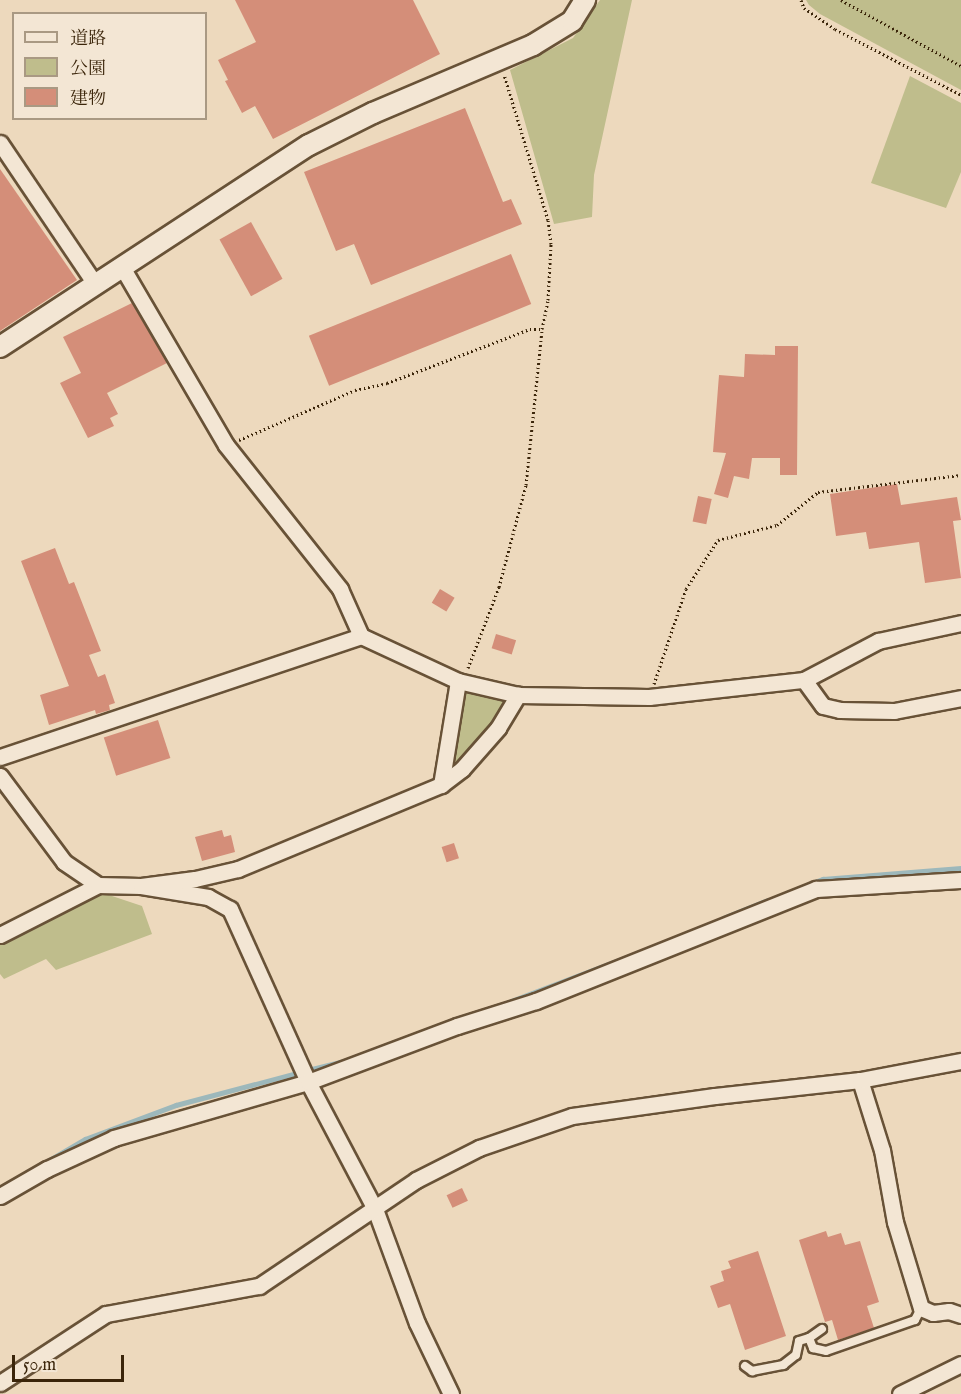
<!DOCTYPE html>
<meta charset="utf-8">
<style>
body{margin:0}
#map{position:relative;width:961px;height:1394px;overflow:hidden;background:#edd9bd;font-family:"IM FELL English","Noto Serif JP",serif}
div>[style]{position:absolute}
[style*='--x']{left:calc(var(--x)*1px);top:calc(var(--y)*1px);width:calc(var(--w)*1px);rotate:calc(var(--a)*1deg)}
.green>*{inset:0;background:#bfbd8c}
.stream>*{height:4.5px;margin:-2.25px;padding:0 2.25px;transform-origin:2.25px;border-radius:2.25px;background:#9db8bb}
.building>*{inset:0;background:#d48e79;transform-origin:0 0}
.path>*{height:3px;margin-top:-1.5px;transform-origin:0;background:repeating-linear-gradient(90deg,#3b250a 0 1.5px,transparent 0 4.5px)}
.roads{filter:drop-shadow(2px 0 #685237) drop-shadow(-2px 0 #685237) drop-shadow(0 2px #685237) drop-shadow(0 -2px #685237)}
.service>*{height:8px;margin:-4px;padding:0 4px;transform-origin:4px;border-radius:4px;background:#f3e6d4}
.minor>*{height:15px;margin:-7.5px;padding:0 7.5px;transform-origin:7.5px;border-radius:7.5px;background:#f3e6d4}
.tertiary>*{height:20px;margin:-10px;padding:0 10px;transform-origin:10px;border-radius:10px;background:#f3e6d4}
span{translate:-50% -50%;white-space:nowrap;text-align:center;line-height:1.15;-webkit-text-stroke:4.5px #f3e6d4;paint-order:stroke}
.legend{position:absolute;left:12px;top:12px;width:195px;height:108px;box-sizing:border-box;background:#f3e6d4;border:2px solid #a99983;margin:0;padding:8px 10px;list-style:none;font-size:18px;color:#3b250a}
.legend li{display:flex;align-items:center;gap:12px;height:30px}
.legend b{width:30px;border:2px solid #a99983}
.scale{position:absolute;left:12px;top:1355px;width:112px;height:27px;box-sizing:border-box;border:3px solid #3b250a;border-top:0;padding-left:8px;font-size:18px;line-height:21px;white-space:nowrap;color:#3b250a;-webkit-text-stroke:4px #f3e6d4;paint-order:stroke}
</style>
<div id="map">
<div class="green">
<i style="clip-path:polygon(600px 0,632px 0,594px 175px,592px 217px,554px 224px,510px 70px,573px 38px)"></i>
<i style="clip-path:polygon(806px 0,961px 0,961px 90px,820px 14px,809px 5px)"></i>
<i style="clip-path:polygon(910px 76px,961px 103px,961px 172px,946px 208px,871px 183px)"></i>
<i style="clip-path:polygon(462px 685px,507px 697px,504px 710px,448px 773px)"></i>
<i style="clip-path:polygon(91px 889px,142px 906px,152px 934px,56px 970px,46px 959px,4px 979px,0 974px,0 945px)"></i>
</div>
<div class="stream">
<i style="--x:812;--y:883;--w:12;--a:-20"></i>
<i style="--x:823;--y:879;--w:138;--a:-4.6"></i>
<i style="--x:723;--y:918;--w:48;--a:-21.8"></i>
<i style="--x:511;--y:1001;--w:138;--a:-20.8"></i>
<i style="--x:312;--y:1069;--w:34;--a:-14"></i>
<i style="--x:46;--y:1162;--w:45;--a:-30.5"></i>
<i style="--x:85;--y:1139;--w:97;--a:-20.5"></i>
<i style="--x:176;--y:1105;--w:125;--a:-14.8"></i>
</div>
<div class="building">
<i style="clip-path:polygon(235px 0,413px 0,440px 54px,273px 139px,255px 106px,242px 113px,225px 81px,228px 80px,218px 60px,256px 42px)"></i>
<i style="clip-path:polygon(465px 108px,503px 202px,511px 199px,522px 224px,371px 285px,354px 244px,336px 251px,304px 172px)"></i>
<i style="clip-path:polygon(0 169px,77px 280px,0 331px)"></i>
<i style="left:251px;top:222px;width:65px;height:36px;rotate:61deg"></i>
<i style="left:511px;top:254px;width:54px;height:218px;rotate:68deg"></i>
<i style="clip-path:polygon(132px 303px,167px 363px,107px 393px,118px 414px,110px 418px,114px 426px,88px 438px,60px 383px,81px 373px,63px 337px)"></i>
<i style="clip-path:polygon(775px 346px,798px 346px,797px 475px,780px 475px,780px 458px,752px 458px,749px 479px,734px 476px,728px 498px,714px 494px,726px 453px,713px 452px,719px 375px,744px 377px,745px 354px,775px 355px)"></i>
<i style="clip-path:polygon(897px 484px,901px 505px,957px 497px,961px 520px,953px 521px,961px 578px,925px 583px,919px 542px,869px 549px,866px 532px,836px 536px,830px 494px)"></i>
<i style="left:698px;top:496px;width:14px;height:26px;rotate:12deg"></i>
<i style="clip-path:polygon(55px 548px,69px 584px,74px 582px,101px 651px,89px 655px,98px 677px,105px 674px,115px 703px,109px 705px,110px 710px,96px 714px,95px 710px,49px 725px,40px 695px,69px 686px,21px 561px)"></i>
<i style="left:440px;top:589px;width:17px;height:16px;rotate:31deg"></i>
<i style="left:496px;top:634px;width:21px;height:15px;rotate:17deg"></i>
<i style="left:158px;top:720px;width:40px;height:57px;rotate:72deg"></i>
<i style="clip-path:polygon(222px 830px,224px 837px,231px 835px,235px 852px,202px 861px,195px 837px)"></i>
<i style="left:454px;top:843px;width:16px;height:13px;rotate:72deg"></i>
<i style="left:462px;top:1188px;width:14px;height:17px;rotate:65deg"></i>
<i style="clip-path:polygon(826px 1231px,828px 1237px,841px 1233px,845px 1245px,860px 1241px,879px 1302px,867px 1306px,874px 1328px,838px 1340px,832px 1320px,825px 1322px,799px 1240px)"></i>
<i style="clip-path:polygon(758px 1251px,786px 1336px,745px 1350px,730px 1304px,718px 1308px,710px 1286px,724px 1281px,721px 1271px,731px 1268px,728px 1261px)"></i>
</div>
<div class="path">
<i style="--x:801;--y:0;--w:9;--a:69"></i>
<i style="--x:804;--y:8;--w:37;--a:34"></i>
<i style="--x:835;--y:29;--w:142;--a:27.6"></i>
<i style="--x:841;--y:0;--w:137;--a:28.8"></i>
<i style="--x:239;--y:440;--w:126;--a:-23.3"></i>
<i style="--x:355;--y:390;--w:33;--a:-12"></i>
<i style="--x:387;--y:383;--w:153;--a:-20.7"></i>
<i style="--x:530;--y:329;--w:11;--a:0"></i>
<i style="--x:468;--y:668;--w:87;--a:-69.1"></i>
<i style="--x:499;--y:587;--w:106;--a:-75.2"></i>
<i style="--x:526;--y:485;--w:157;--a:-84.1"></i>
<i style="--x:542;--y:329;--w:30;--a:-78"></i>
<i style="--x:548;--y:300;--w:56;--a:-86.9"></i>
<i style="--x:551;--y:244;--w:24;--a:-97"></i>
<i style="--x:548;--y:220;--w:152;--a:-106.8"></i>
<i style="--x:654;--y:684;--w:100;--a:-71.4"></i>
<i style="--x:686;--y:589;--w:59;--a:-56.9"></i>
<i style="--x:718;--y:540;--w:61;--a:-14.3"></i>
<i style="--x:777;--y:525;--w:53;--a:-38.8"></i>
<i style="--x:818;--y:492;--w:144;--a:-6.8"></i>
</div>
<div class="roads">
<div class="service">
<i style="--x:822;--y:1329;--w:16;--a:145"></i>
<i style="--x:809;--y:1338;--w:11;--a:68"></i>
<i style="--x:813;--y:1348;--w:13;--a:13"></i>
<i style="--x:826;--y:1351;--w:94;--a:-19.2"></i>
<i style="--x:915;--y:1320;--w:13;--a:-63"></i>
<i style="--x:745;--y:1366;--w:9;--a:36"></i>
<i style="--x:752;--y:1371;--w:32;--a:-11"></i>
<i style="--x:783;--y:1365;--w:16;--a:-38"></i>
<i style="--x:796;--y:1355;--w:14;--a:-78"></i>
<i style="--x:799;--y:1341;--w:10;--a:-17"></i>
</div>
<div class="minor">
<i style="--x:0;--y:143;--w:170;--a:56"></i>
<i style="--x:122;--y:267;--w:206;--a:59.7"></i>
<i style="--x:226;--y:445;--w:184;--a:51.6"></i>
<i style="--x:340;--y:589;--w:51;--a:65.9"></i>
<i style="--x:361;--y:636;--w:107;--a:24.9"></i>
<i style="--x:458;--y:681;--w:62;--a:13.1"></i>
<i style="--x:518;--y:695;--w:131;--a:0.9"></i>
<i style="--x:649;--y:697;--w:156;--a:-6.3"></i>
<i style="--x:804;--y:680;--w:84;--a:-27.8"></i>
<i style="--x:878;--y:641;--w:85;--a:-12.2"></i>
<i style="--x:804;--y:680;--w:32;--a:54"></i>
<i style="--x:823;--y:706;--w:17;--a:13"></i>
<i style="--x:840;--y:710;--w:54;--a:1.1"></i>
<i style="--x:894;--y:711;--w:68;--a:-11"></i>
<i style="--x:0;--y:757;--w:381;--a:-18.5"></i>
<i style="--x:0;--y:776;--w:107;--a:53.3"></i>
<i style="--x:64;--y:862;--w:41;--a:34.1"></i>
<i style="--x:441;--y:785;--w:26;--a:-37"></i>
<i style="--x:462;--y:769;--w:55;--a:-48.7"></i>
<i style="--x:498;--y:728;--w:39;--a:-59"></i>
<i style="--x:141;--y:886;--w:68;--a:9.3"></i>
<i style="--x:208;--y:897;--w:25;--a:29"></i>
<i style="--x:230;--y:909;--w:190;--a:65.7"></i>
<i style="--x:308;--y:1082;--w:144;--a:62.2"></i>
<i style="--x:375;--y:1209;--w:121;--a:69.8"></i>
<i style="--x:417;--y:1323;--w:79;--a:64.4"></i>
<i style="--x:0;--y:935;--w:110;--a:-27"></i>
<i style="--x:98;--y:885;--w:43;--a:1.3"></i>
<i style="--x:141;--y:886;--w:54;--a:-7.4"></i>
<i style="--x:195;--y:879;--w:44;--a:-13.1"></i>
<i style="--x:238;--y:869;--w:220;--a:-22.5"></i>
<i style="--x:441;--y:785;--w:105;--a:-80.7"></i>
<i style="--x:860;--y:1080;--w:73;--a:72.6"></i>
<i style="--x:882;--y:1150;--w:73;--a:79.8"></i>
<i style="--x:895;--y:1222;--w:90;--a:73.2"></i>
<i style="--x:921;--y:1308;--w:13;--a:23"></i>
<i style="--x:933;--y:1313;--w:16;--a:-7"></i>
<i style="--x:949;--y:1311;--w:13;--a:18"></i>
<i style="--x:0;--y:1196;--w:54;--a:-29.9"></i>
<i style="--x:47;--y:1169;--w:74;--a:-24.8"></i>
<i style="--x:114;--y:1138;--w:202;--a:-16.1"></i>
<i style="--x:308;--y:1082;--w:159;--a:-20.6"></i>
<i style="--x:457;--y:1026;--w:83;--a:-17.6"></i>
<i style="--x:536;--y:1001;--w:302;--a:-21.8"></i>
<i style="--x:816;--y:889;--w:145;--a:-3.6"></i>
<i style="--x:0;--y:1383;--w:126;--a:-33.1"></i>
<i style="--x:106;--y:1314;--w:156;--a:-10.4"></i>
<i style="--x:259;--y:1286;--w:189;--a:-34"></i>
<i style="--x:416;--y:1180;--w:71;--a:-26.9"></i>
<i style="--x:479;--y:1148;--w:98;--a:-19"></i>
<i style="--x:572;--y:1116;--w:144;--a:-8"></i>
<i style="--x:715;--y:1096;--w:146;--a:-6.3"></i>
<i style="--x:860;--y:1080;--w:103;--a:-10.7"></i>
<i style="--x:900;--y:1394;--w:68;--a:-26.2"></i>
</div>
<div class="tertiary">
<i style="--x:0;--y:347;--w:369;--a:-33.2"></i>
<i style="--x:309;--y:145;--w:72;--a:-26.6"></i>
<i style="--x:373;--y:113;--w:174;--a:-23"></i>
<i style="--x:533;--y:45;--w:46;--a:-31.6"></i>
<i style="--x:572;--y:21;--w:25;--a:-58"></i>
</div>
</div>
<ul class="legend">
<li><b style="height:8px;background:#f3e6d4"></b>道路</li>
<li><b style="height:16px;background:#bfbd8c"></b>公園</li>
<li><b style="height:16px;background:#d48e79"></b>建物</li>
</ul>
<div class="scale">50 m</div>
</div>
